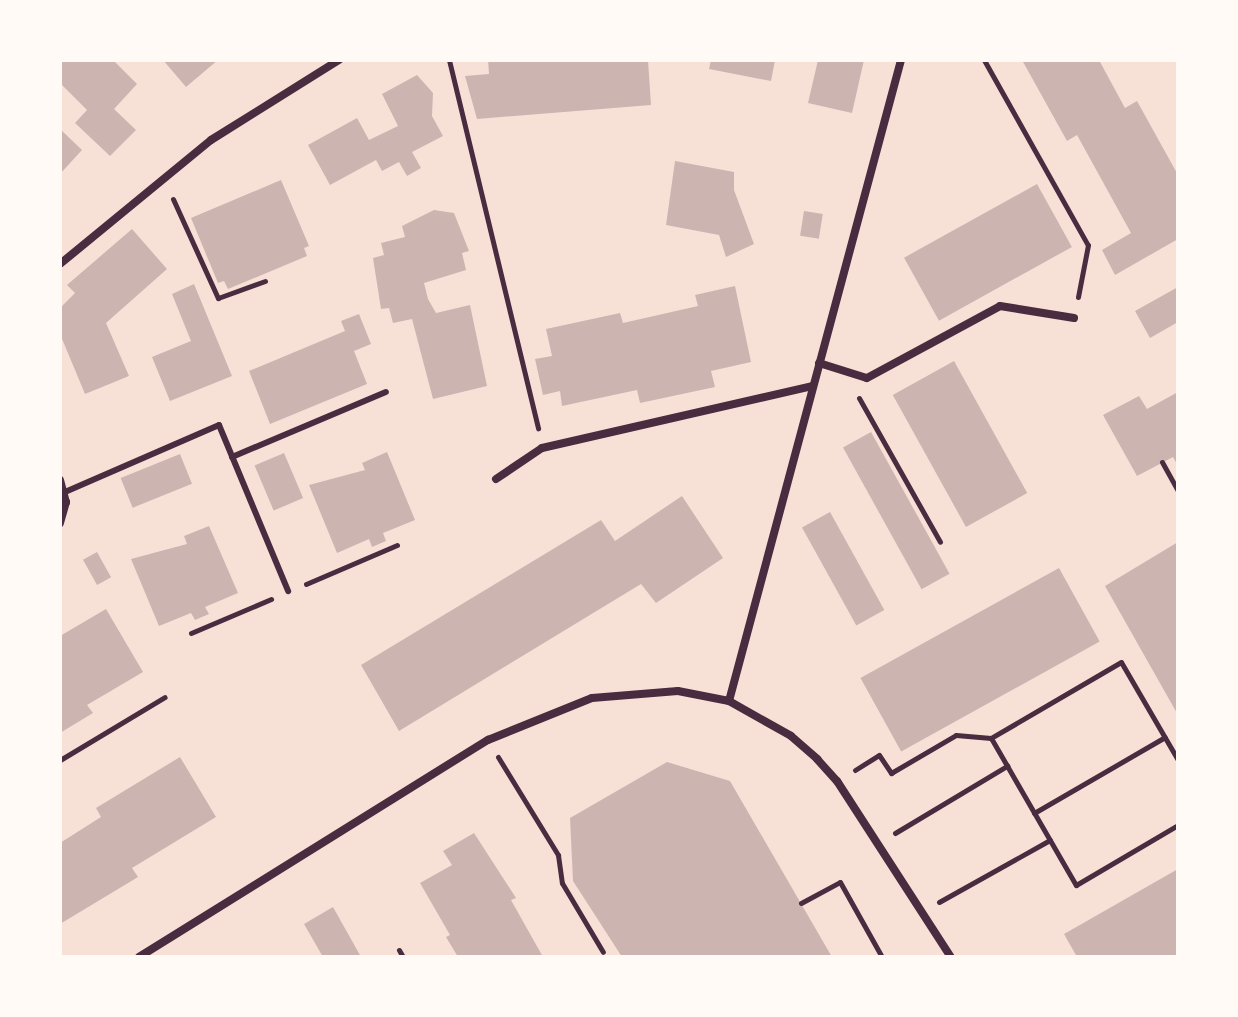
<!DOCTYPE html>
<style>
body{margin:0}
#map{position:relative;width:1238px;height:1017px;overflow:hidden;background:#f7e1d7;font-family:"Varela Round",sans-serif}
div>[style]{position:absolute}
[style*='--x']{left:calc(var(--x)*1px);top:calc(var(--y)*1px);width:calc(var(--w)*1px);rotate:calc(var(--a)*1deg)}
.building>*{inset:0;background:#ccb4b1;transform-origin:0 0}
.path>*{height:5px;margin:-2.5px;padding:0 2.5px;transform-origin:2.5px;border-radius:2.5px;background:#4a2c40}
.service>*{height:6px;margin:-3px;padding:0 3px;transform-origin:3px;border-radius:3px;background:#4a2c40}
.minor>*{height:8px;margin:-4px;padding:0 4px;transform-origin:4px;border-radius:4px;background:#4a2c40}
span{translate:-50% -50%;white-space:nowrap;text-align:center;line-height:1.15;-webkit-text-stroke:8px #fffaf5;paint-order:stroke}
.frame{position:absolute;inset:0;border:62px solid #fffaf5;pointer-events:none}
</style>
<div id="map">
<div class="building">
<i style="clip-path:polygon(60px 60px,113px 60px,137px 84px,114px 109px,136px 130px,110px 156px,75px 123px,87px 110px,60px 83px)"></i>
<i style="clip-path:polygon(163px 60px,218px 60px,186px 87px)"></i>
<i style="clip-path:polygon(488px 60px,648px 60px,651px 105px,477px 119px,465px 76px,489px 74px)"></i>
<i style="clip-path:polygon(711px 60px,775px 60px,771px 81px,709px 69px)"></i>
<i style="clip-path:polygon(818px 60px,864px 60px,852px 113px,808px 103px)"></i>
<i style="clip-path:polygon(1022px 60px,1099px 60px,1125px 108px,1137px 101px,1178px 175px,1178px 239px,1115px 275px,1102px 250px,1131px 233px,1077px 135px,1067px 141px)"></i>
<i style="clip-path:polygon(417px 75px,433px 93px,432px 116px,443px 136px,412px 152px,421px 168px,407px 176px,399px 162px,382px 171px,376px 160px,330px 185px,308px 145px,357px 118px,369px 140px,398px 126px,382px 94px)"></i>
<i style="clip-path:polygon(60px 129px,82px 150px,60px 174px)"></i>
<i style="clip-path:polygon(675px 161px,734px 172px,734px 190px,754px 244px,726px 257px,719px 235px,666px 225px)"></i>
<i style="clip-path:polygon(281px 180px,309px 246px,304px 248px,307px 256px,228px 289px,224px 281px,218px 283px,191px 218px)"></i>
<i style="left:1037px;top:184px;width:72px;height:152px;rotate:61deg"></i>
<i style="clip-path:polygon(434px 210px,454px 213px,469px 251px,462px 253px,466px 270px,424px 283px,428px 299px,436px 313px,470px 305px,487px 386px,433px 399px,412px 319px,393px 323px,389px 308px,381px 309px,373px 258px,384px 255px,381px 243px,405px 237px,402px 226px)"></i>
<i style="left:804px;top:211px;width:19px;height:25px;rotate:9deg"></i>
<i style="clip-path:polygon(132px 229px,167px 269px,106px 323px,129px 376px,85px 394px,60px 334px,60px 308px,75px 293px,67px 285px)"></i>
<i style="clip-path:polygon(194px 284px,232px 376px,170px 401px,152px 357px,191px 341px,172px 294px)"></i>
<i style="clip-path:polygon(735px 286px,751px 362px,711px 371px,715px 387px,640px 403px,637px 390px,562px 406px,560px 391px,543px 395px,535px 359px,552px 356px,546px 329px,620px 313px,623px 323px,698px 306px,695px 295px)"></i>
<i style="clip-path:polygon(1178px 287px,1178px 322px,1150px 338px,1135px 311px)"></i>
<i style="clip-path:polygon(359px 314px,371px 344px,354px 351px,367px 384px,270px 424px,249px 371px,345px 331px,341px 321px)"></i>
<i style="left:954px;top:361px;width:151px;height:70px;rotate:61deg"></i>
<i style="clip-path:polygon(1178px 392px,1178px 466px,1173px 457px,1137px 476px,1103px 415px,1139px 396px,1147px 409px)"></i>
<i style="left:871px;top:432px;width:162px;height:32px;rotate:61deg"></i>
<i style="clip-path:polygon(387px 452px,415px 520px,383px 533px,386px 541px,372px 547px,369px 539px,337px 553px,309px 485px,365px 470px,362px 463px)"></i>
<i style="left:284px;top:453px;width:49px;height:32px;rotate:67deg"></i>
<i style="left:180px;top:454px;width:32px;height:64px;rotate:68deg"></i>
<i style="clip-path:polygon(682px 496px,723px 558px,656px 603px,641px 584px,399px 731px,361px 665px,601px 520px,615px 541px)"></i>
<i style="left:830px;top:512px;width:112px;height:32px;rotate:61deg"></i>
<i style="clip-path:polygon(209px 526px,238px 593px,205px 607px,209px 614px,195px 620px,191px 613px,159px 626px,131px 559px,187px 544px,184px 536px)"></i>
<i style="clip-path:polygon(1178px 542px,1178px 715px,1105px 586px)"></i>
<i style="left:97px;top:552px;width:29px;height:16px;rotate:61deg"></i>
<i style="left:1059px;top:568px;width:84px;height:227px;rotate:61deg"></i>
<i style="clip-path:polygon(106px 609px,143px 672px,87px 705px,93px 713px,60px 733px,60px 636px)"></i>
<i style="clip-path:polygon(180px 757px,216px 817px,132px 868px,138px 877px,60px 924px,60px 843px,101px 817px,96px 808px)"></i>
<i style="clip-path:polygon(667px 762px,730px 781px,832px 957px,622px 957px,573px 881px,570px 818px)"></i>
<i style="clip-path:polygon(474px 833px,516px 898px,511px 900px,543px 957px,458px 957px,446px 937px,450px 935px,420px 883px,452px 865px,443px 851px)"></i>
<i style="clip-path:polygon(1178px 869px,1178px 957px,1077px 957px,1064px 934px)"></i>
<i style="clip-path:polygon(333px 907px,361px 957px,323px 957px,304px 924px)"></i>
</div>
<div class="path">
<i style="--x:449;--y:60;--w:379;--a:76.4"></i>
<i style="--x:984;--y:60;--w:212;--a:60.7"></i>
<i style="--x:1088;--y:245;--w:53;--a:100.9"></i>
<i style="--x:173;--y:199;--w:109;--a:65.6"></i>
<i style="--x:218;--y:298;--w:50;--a:-19.9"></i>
<i style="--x:859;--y:398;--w:165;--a:60.6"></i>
<i style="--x:1162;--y:462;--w:33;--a:61"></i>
<i style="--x:306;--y:584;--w:99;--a:-23.2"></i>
<i style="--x:191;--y:633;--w:87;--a:-23"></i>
<i style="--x:498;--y:757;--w:115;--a:58.5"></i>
<i style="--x:558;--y:855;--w:28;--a:82"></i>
<i style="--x:562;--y:883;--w:80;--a:59.3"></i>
<i style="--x:60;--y:760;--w:122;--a:-31"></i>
<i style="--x:1178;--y:760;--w:113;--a:-120.2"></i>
<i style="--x:1121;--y:662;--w:151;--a:149.7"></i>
<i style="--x:991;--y:738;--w:170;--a:60"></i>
<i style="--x:1076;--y:885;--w:118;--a:-30.5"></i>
<i style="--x:855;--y:770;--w:28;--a:-32"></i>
<i style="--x:879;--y:755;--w:22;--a:56"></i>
<i style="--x:891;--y:773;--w:75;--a:-30.3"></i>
<i style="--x:956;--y:735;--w:35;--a:5"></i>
<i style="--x:1034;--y:813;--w:151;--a:-30.1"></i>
<i style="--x:895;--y:833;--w:131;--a:-30.9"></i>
<i style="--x:939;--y:902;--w:127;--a:-29.2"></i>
<i style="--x:801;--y:903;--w:44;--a:-28.3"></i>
<i style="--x:840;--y:882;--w:86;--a:60.8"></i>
<i style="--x:399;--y:950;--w:8;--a:60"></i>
</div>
<div class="service">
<i style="--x:232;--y:457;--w:167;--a:-22.9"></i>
<i style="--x:65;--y:492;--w:168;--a:-23.5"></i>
<i style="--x:219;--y:425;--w:180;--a:67.4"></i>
</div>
<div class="minor">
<i style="--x:60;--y:264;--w:195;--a:-39.4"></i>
<i style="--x:211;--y:140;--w:151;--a:-32"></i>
<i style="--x:819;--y:363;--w:50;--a:17.4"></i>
<i style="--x:867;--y:378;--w:151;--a:-28.4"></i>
<i style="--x:1000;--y:306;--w:75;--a:9.2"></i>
<i style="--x:496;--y:479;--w:55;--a:-34"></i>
<i style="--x:542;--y:448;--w:277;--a:-12.9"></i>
<i style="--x:60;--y:480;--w:23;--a:75"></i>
<i style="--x:66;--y:502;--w:22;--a:106"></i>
<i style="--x:729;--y:701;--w:664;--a:-74.98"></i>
<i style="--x:139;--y:957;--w:411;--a:-31.9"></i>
<i style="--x:488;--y:740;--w:112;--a:-22"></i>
<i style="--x:592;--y:698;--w:86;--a:-4.7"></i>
<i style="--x:678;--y:691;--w:52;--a:11.1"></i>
<i style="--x:729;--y:701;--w:71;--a:29.4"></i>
<i style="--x:791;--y:736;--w:35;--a:41"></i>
<i style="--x:817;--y:759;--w:30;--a:48"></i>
<i style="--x:837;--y:781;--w:210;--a:57.1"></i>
</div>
<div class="frame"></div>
</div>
